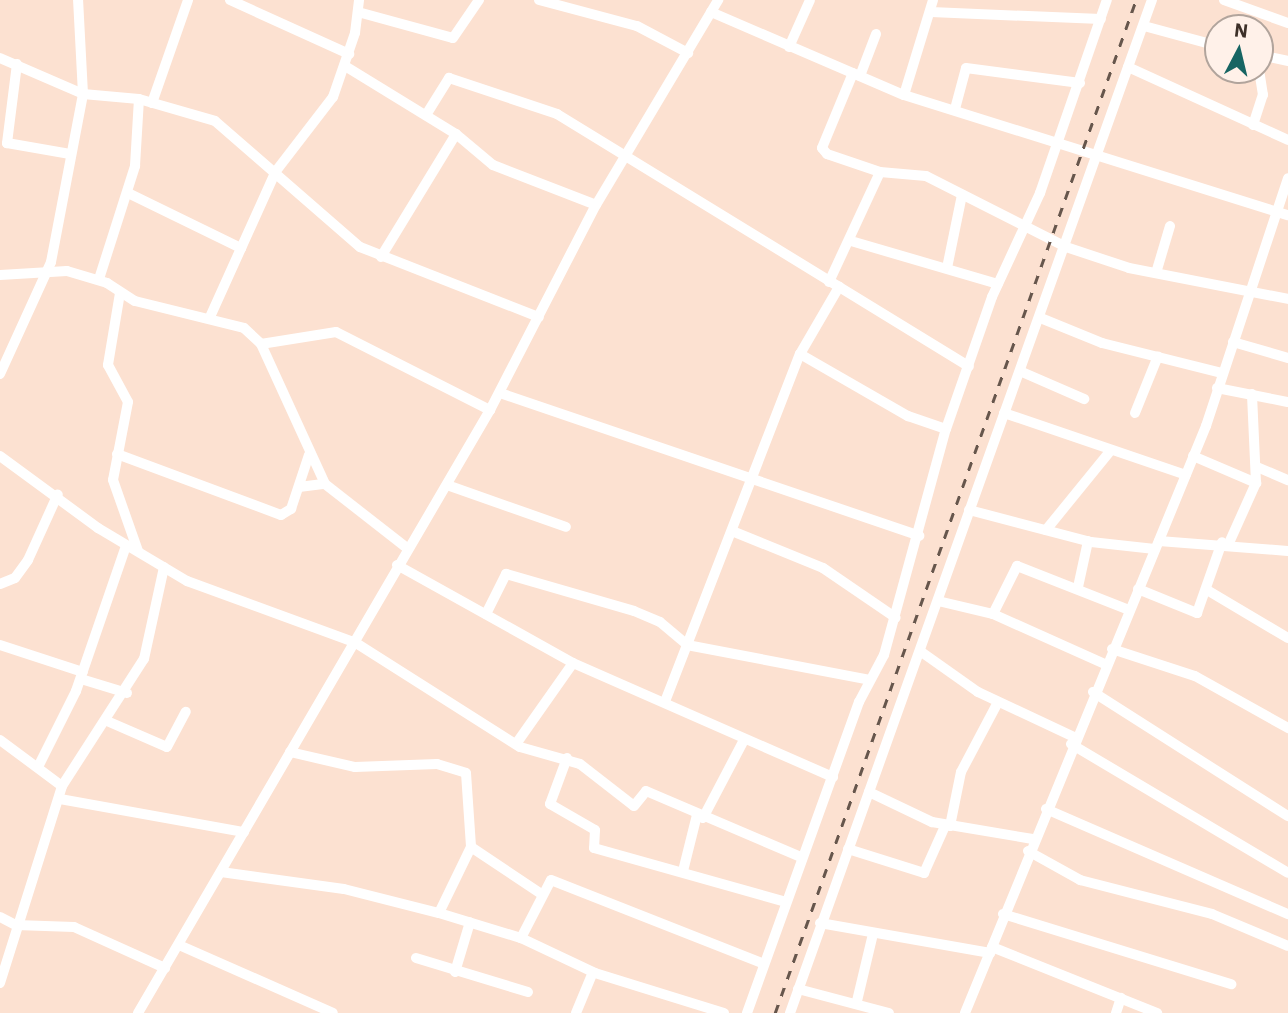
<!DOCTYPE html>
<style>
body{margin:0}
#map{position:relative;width:1288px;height:1013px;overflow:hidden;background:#fce1d1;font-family:"IBM Plex Sans",sans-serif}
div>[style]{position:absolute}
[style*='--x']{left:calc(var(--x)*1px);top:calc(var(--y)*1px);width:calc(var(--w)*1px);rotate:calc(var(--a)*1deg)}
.minor>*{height:10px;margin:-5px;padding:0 5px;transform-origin:5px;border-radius:5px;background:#fff}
.rail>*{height:2.5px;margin-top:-1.25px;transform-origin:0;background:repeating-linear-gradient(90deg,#66564c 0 9px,transparent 0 18px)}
span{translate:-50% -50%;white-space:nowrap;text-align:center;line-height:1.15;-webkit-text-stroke:7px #fff1e9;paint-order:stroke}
.north{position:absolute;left:1204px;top:14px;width:70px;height:70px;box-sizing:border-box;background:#fff1e9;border:2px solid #b1a49c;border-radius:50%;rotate:7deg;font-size:19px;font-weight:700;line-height:28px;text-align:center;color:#3d3028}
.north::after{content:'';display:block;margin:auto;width:24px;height:32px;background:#176563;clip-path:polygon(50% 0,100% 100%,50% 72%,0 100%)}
</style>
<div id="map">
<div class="minor">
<i style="--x:230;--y:0;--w:131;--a:24.4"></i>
<i style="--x:539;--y:0;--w:101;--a:14.9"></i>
<i style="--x:637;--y:26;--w:58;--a:27.9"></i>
<i style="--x:1224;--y:0;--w:68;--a:19.8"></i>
<i style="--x:358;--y:12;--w:98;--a:15.3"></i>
<i style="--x:453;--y:38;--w:46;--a:-55.6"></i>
<i style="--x:711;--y:12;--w:210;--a:23.3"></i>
<i style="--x:904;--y:95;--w:402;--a:17.4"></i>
<i style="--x:931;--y:12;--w:170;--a:2.4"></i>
<i style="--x:1144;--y:26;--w:77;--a:15.1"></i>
<i style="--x:789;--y:47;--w:51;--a:-65.9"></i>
<i style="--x:1260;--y:55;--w:29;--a:12"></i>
<i style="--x:0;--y:58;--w:90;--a:23.4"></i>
<i style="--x:83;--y:94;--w:56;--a:5.1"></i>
<i style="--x:139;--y:99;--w:79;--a:16.1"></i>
<i style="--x:215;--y:121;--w:192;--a:41"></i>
<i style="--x:360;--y:247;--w:192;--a:21.4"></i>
<i style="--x:17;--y:64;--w:80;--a:97.2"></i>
<i style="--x:7;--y:143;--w:64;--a:9.9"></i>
<i style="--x:345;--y:66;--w:130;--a:31.5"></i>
<i style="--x:456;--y:134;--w:144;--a:121.4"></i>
<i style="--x:1128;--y:67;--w:176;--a:24.5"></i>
<i style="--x:853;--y:73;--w:81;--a:112.5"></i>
<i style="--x:822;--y:148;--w:8;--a:50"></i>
<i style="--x:827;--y:154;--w:56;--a:18.8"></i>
<i style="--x:880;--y:172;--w:46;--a:5"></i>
<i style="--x:926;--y:176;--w:157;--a:26.9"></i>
<i style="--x:1066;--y:247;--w:66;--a:18.4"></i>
<i style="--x:1129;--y:268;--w:162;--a:11"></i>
<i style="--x:860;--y:76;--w:45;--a:-69.1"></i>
<i style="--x:904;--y:95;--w:99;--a:-73"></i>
<i style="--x:152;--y:103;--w:109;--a:-70.7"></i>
<i style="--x:955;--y:109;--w:42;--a:-75"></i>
<i style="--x:966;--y:68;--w:115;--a:7.5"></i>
<i style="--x:426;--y:115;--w:44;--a:-58.1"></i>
<i style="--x:449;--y:78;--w:114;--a:18.4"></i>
<i style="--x:557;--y:114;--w:483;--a:31.5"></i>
<i style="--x:1253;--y:125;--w:32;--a:-72"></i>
<i style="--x:1263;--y:95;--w:25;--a:-99"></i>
<i style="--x:456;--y:134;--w:48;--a:40"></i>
<i style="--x:493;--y:165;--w:110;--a:21.2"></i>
<i style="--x:128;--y:193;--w:126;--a:26"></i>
<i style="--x:851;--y:241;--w:153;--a:16.3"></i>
<i style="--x:947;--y:268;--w:75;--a:-78.4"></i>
<i style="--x:1156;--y:273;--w:49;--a:-73.4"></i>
<i style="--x:0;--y:275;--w:67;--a:-3.4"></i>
<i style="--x:67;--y:271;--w:42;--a:16.7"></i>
<i style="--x:107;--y:283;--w:33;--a:33"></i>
<i style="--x:135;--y:301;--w:112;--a:13.9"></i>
<i style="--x:244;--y:328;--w:23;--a:43"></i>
<i style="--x:261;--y:344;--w:154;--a:65.4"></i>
<i style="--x:325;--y:484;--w:104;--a:38"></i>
<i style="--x:99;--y:279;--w:119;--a:-72.3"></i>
<i style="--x:135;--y:166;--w:67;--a:-86.6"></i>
<i style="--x:829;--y:282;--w:121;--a:-65.1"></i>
<i style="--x:120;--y:293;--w:73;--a:99.5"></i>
<i style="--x:108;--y:365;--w:42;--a:61.6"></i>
<i style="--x:128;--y:402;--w:79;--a:100.9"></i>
<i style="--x:113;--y:480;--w:75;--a:70.6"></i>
<i style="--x:210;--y:317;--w:160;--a:-65.7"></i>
<i style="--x:276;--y:171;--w:93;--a:-52.4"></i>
<i style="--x:333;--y:97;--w:68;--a:-71"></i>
<i style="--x:355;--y:33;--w:33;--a:-83"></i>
<i style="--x:1043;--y:319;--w:64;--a:22.1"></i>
<i style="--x:1102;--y:343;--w:123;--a:14.1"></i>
<i style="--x:1233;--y:342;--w:57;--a:16.2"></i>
<i style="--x:261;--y:344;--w:76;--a:-9.1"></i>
<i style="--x:336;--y:332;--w:173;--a:26.9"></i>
<i style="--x:800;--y:354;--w:125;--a:29.9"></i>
<i style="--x:908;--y:416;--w:40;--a:18.9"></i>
<i style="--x:1022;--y:372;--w:68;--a:23.5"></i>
<i style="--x:0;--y:374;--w:123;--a:-65.5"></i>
<i style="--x:51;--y:262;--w:171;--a:-79.2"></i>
<i style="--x:83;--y:94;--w:94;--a:-93"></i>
<i style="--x:1217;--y:388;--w:72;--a:11.2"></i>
<i style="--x:500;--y:393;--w:443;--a:18.8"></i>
<i style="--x:1004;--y:413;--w:192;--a:18.8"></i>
<i style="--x:1135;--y:413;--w:61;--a:-68"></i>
<i style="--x:117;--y:454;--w:175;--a:20.4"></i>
<i style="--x:281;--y:515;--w:12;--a:-31"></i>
<i style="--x:291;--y:509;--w:57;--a:-71.6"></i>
<i style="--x:0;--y:456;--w:122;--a:36.3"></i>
<i style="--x:98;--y:528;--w:104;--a:30.8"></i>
<i style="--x:187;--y:581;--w:180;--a:20.1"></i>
<i style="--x:356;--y:643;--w:194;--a:32.4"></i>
<i style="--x:520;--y:747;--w:62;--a:15.8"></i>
<i style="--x:580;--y:764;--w:68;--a:37.9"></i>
<i style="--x:634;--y:806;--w:19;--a:-51"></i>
<i style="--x:646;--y:791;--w:168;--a:23.1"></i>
<i style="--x:1193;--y:456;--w:69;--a:23.2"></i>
<i style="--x:1257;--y:467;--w:34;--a:23"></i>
<i style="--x:447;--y:485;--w:126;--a:19.4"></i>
<i style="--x:299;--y:487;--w:26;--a:-7"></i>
<i style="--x:969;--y:510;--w:126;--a:14.7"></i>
<i style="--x:1091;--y:542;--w:64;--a:6.2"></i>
<i style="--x:1046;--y:530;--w:103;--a:-50.9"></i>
<i style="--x:732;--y:531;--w:98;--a:22.1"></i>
<i style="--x:823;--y:568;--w:88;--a:34.4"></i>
<i style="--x:1159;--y:541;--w:129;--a:4.4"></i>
<i style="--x:1229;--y:543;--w:66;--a:-65.8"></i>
<i style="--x:1256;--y:483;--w:89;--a:-92.6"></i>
<i style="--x:397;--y:565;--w:201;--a:29.1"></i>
<i style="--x:573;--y:663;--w:284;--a:23.7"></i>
<i style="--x:0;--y:584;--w:16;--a:-22"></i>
<i style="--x:15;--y:578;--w:22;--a:-54"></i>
<i style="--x:28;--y:560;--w:72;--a:-65.6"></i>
<i style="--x:1078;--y:587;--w:47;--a:-77.7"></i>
<i style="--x:1138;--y:589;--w:64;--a:22.1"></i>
<i style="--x:1197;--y:613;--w:75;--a:-70.6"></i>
<i style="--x:1207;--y:590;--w:94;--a:30.7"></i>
<i style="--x:938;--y:601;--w:57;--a:13.3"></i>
<i style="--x:993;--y:614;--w:123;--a:24.1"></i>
<i style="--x:486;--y:614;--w:45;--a:-63.4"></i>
<i style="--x:506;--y:574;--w:133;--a:16.1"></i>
<i style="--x:634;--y:611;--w:28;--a:23"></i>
<i style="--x:660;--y:622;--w:35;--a:40"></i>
<i style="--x:687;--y:645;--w:186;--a:10.8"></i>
<i style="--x:993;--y:614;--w:54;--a:-63.4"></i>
<i style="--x:1017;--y:566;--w:120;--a:21.4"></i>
<i style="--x:0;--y:645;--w:87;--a:18"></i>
<i style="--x:1112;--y:649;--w:87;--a:18"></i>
<i style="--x:1195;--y:676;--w:107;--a:29.2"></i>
<i style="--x:920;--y:651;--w:71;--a:35.3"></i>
<i style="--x:978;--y:692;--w:106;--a:25.1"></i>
<i style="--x:81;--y:679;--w:48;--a:16.9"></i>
<i style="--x:1093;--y:692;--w:231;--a:32.5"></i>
<i style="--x:666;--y:699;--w:370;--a:-68.8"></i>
<i style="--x:800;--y:354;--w:78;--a:-59.8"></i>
<i style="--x:107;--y:721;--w:65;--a:23.4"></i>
<i style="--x:167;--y:747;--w:40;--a:-62"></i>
<i style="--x:0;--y:740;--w:77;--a:36.6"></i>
<i style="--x:516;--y:744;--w:99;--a:-54.9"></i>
<i style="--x:1071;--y:744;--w:252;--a:30.7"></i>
<i style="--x:290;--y:752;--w:67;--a:13"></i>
<i style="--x:355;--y:767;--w:82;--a:-2.1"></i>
<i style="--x:437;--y:764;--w:30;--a:17"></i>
<i style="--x:466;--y:773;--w:74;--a:86.1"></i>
<i style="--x:471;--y:847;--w:73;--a:115.9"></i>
<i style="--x:567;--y:758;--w:49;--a:110.3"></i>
<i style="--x:550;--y:804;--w:52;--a:30"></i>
<i style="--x:595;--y:830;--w:18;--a:93"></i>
<i style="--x:594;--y:848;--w:199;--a:15.7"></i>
<i style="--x:38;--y:767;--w:85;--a:-63.4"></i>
<i style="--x:76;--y:691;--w:153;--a:-71"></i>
<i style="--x:869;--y:792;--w:70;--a:25.5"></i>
<i style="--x:932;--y:822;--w:102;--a:9.6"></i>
<i style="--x:60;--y:799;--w:187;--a:10.2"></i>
<i style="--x:1046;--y:809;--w:264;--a:23.5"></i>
<i style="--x:703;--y:818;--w:88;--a:-62.3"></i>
<i style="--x:950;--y:826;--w:55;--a:-78.5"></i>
<i style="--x:961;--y:772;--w:79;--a:-62.1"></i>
<i style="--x:471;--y:847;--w:83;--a:33.7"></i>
<i style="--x:848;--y:849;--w:80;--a:17.5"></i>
<i style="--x:924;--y:873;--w:51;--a:-65.9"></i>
<i style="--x:1028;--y:851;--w:60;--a:29.1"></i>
<i style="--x:1080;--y:880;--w:136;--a:14.4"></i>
<i style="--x:1212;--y:914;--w:82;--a:22.8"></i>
<i style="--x:683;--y:871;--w:58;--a:-76"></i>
<i style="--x:221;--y:872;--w:124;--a:7.9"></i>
<i style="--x:344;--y:889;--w:98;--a:14.2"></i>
<i style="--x:439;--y:913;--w:86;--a:17"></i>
<i style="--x:521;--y:938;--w:82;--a:25.3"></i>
<i style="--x:595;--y:973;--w:135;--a:17.2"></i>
<i style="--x:1003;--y:914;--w:239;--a:17.1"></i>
<i style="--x:0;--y:917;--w:18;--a:27"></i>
<i style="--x:16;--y:925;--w:58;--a:2"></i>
<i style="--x:74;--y:927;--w:100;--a:24.3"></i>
<i style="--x:820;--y:923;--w:173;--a:10"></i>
<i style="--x:521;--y:938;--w:65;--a:-62.7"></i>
<i style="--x:551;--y:880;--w:229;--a:21.5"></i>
<i style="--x:179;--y:945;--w:168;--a:23.8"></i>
<i style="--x:992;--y:947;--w:178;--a:21.8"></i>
<i style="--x:416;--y:958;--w:117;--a:16.9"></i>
<i style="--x:455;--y:972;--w:52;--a:-73.3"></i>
<i style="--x:0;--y:983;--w:207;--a:-72.5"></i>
<i style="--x:62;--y:786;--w:151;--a:-57.2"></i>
<i style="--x:144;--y:659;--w:94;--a:-77.7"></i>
<i style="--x:798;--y:989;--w:94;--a:14.8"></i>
<i style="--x:857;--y:1001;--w:69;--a:-76.6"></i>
<i style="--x:138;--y:1013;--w:698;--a:-59.73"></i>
<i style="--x:490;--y:410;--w:231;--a:-62.7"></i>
<i style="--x:596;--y:205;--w:239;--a:-59.2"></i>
<i style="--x:576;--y:1013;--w:44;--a:-67.5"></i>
<i style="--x:747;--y:1013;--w:331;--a:-70.2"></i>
<i style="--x:859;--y:702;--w:53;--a:-62"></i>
<i style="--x:884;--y:655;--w:234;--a:-74.7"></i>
<i style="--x:946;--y:429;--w:140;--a:-70.8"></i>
<i style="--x:992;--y:297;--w:115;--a:-65.2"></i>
<i style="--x:1040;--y:193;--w:204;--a:-70.9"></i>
<i style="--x:790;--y:1013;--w:1076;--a:-70.34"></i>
<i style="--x:965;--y:1013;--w:635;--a:-67.68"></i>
<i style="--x:1206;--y:426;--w:261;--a:-71.7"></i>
<i style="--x:1116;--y:1013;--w:16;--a:-72"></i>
</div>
<div class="rail">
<i style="--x:775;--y:1013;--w:1075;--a:-70.39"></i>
</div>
<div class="north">N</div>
</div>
